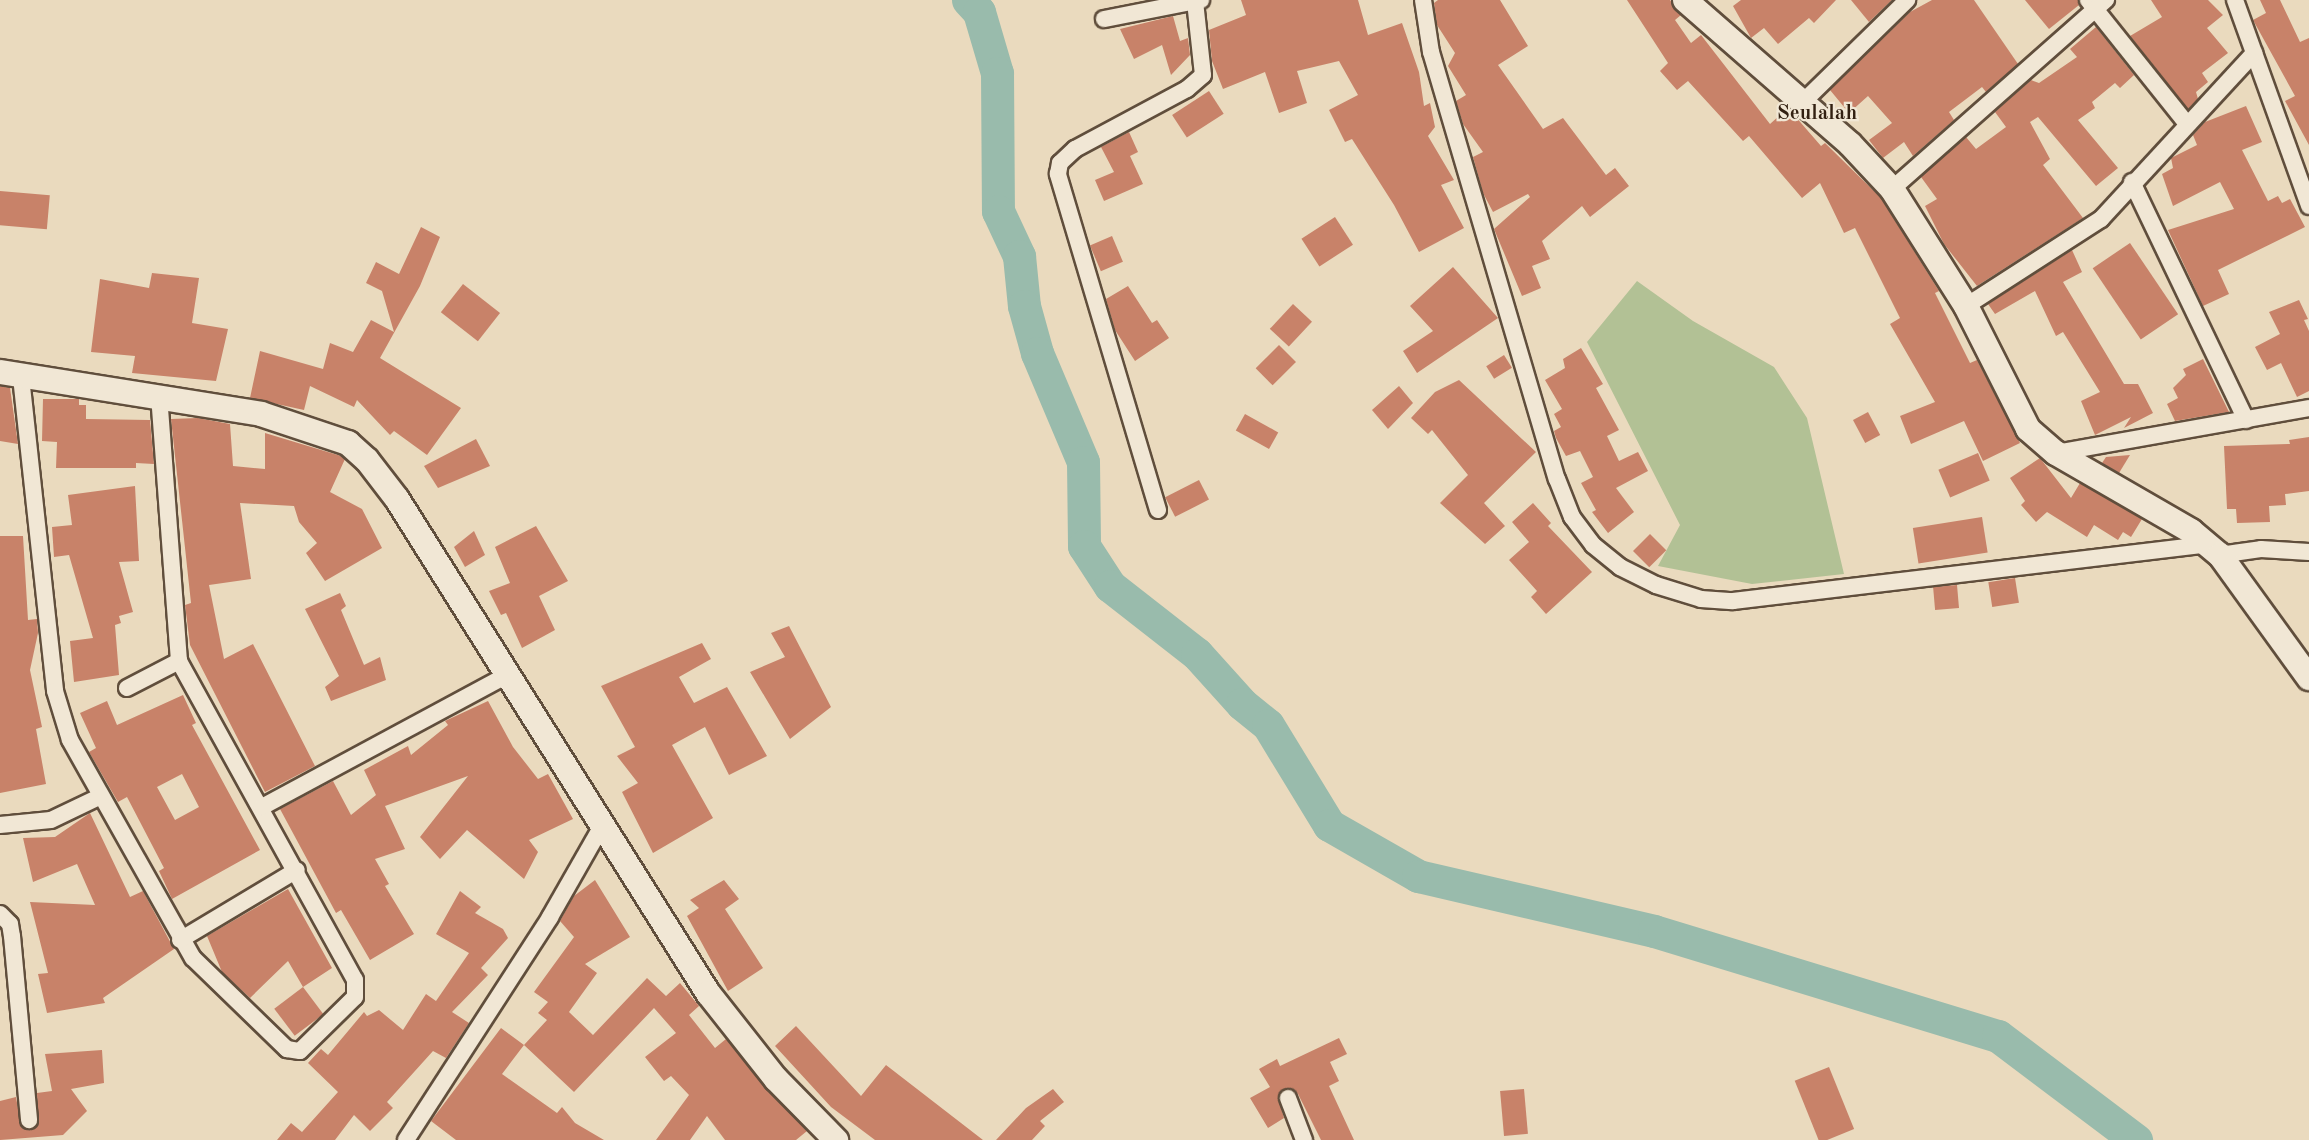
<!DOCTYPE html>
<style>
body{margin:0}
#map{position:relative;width:2309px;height:1140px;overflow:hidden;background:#eadabe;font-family:"Old Standard TT",serif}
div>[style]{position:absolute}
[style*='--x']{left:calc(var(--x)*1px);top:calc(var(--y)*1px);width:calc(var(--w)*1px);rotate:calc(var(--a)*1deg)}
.green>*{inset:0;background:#b2c195}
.river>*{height:33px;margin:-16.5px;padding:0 16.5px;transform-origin:16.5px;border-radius:16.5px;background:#99bbac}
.building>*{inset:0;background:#c88269;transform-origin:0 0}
.roads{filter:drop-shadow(2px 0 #604e3c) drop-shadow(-2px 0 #604e3c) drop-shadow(0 2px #604e3c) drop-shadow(0 -2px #604e3c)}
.street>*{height:16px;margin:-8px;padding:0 8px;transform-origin:8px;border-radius:8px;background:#f1e7d5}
.secondary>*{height:24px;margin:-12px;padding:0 12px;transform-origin:12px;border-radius:12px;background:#f1e7d5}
span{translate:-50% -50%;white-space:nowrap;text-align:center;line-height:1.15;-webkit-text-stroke:4.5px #f1e7d5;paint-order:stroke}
.quarter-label{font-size:21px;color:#322011;font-weight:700}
</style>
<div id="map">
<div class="green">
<i style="clip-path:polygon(1637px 281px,1693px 321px,1774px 367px,1807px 418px,1844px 574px,1752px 584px,1658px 566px,1680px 525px,1587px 342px)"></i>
</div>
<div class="river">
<i style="--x:968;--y:0;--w:16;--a:47"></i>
<i style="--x:979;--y:12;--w:64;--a:73.6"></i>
<i style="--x:997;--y:73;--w:138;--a:89.6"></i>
<i style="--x:998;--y:211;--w:50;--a:65"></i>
<i style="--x:1019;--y:256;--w:50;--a:84.3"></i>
<i style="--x:1024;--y:306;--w:49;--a:74.5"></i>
<i style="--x:1037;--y:353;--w:118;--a:67.1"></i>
<i style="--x:1083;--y:462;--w:84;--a:89.3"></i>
<i style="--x:1084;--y:546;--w:48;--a:57"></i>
<i style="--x:1110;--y:586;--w:110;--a:38"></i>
<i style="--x:1197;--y:654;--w:67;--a:48"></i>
<i style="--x:1242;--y:704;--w:33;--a:39"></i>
<i style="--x:1268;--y:725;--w:117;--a:58.6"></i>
<i style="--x:1329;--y:825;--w:103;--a:29.8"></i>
<i style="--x:1418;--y:876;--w:242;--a:13.1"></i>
<i style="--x:1654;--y:931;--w:360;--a:17"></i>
<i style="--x:1998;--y:1036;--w:173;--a:37"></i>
</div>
<div class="building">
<i style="clip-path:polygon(1241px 0,1358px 0,1368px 35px,1402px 23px,1419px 72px,1424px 106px,1430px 103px,1435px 127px,1428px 136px,1454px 180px,1441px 185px,1464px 228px,1419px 252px,1394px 205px,1352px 139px,1345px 142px,1329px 110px,1358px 95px,1339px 61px,1297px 71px,1307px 103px,1279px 113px,1265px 72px,1223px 89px,1212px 61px,1209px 30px,1246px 15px)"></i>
<i style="clip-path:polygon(1438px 0,1500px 0,1528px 46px,1498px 65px,1543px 129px,1563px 118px,1606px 175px,1615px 168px,1629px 186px,1590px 217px,1582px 206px,1542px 241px,1550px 259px,1532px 266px,1541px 288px,1522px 296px,1494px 229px,1530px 197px,1528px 194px,1493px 212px,1483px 193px,1473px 157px,1483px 152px,1463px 124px,1456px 101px,1466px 95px,1448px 66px,1455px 53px,1437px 25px,1434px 3px)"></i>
<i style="clip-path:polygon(1627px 0,1670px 0,1681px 15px,1675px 20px,1691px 43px,1701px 35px,1770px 124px,1788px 108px,1821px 146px,1825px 143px,1881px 198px,1939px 291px,1935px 293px,1970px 363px,1977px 360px,2020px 443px,1983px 461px,1964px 421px,1911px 444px,1900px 416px,1935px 402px,1890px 324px,1900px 318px,1855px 228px,1844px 233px,1820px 183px,1802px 198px,1749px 136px,1743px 141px,1688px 81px,1677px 90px,1660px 71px,1668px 63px)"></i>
<i style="clip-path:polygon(1741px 0,1836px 0,1814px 23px,1809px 18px,1778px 44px,1764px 28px,1751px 38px,1733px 6px)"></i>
<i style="clip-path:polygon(1851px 0,1892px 0,1869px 22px)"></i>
<i style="clip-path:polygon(1932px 0,1974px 0,2018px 64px,1986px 92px,1982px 87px,1949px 112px,1954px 120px,1913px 156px,1904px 142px,1883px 158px,1869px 140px,1892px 123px,1868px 96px,1849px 113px,1830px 90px,1910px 12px)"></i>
<i style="clip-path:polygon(2025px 0,2078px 0,2079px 5px,2049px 29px)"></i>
<i style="clip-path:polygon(2151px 0,2208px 0,2223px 15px,2207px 28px,2228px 53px,2202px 73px,2208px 82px,2196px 92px,2198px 99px,2188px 109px,2130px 36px,2162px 17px)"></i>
<i style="clip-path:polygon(2260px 0,2280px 0,2300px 42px,2309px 38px,2309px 145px,2285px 101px,2295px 96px,2253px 20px,2266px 13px)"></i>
<i style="clip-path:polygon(1173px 16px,1180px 41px,1188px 38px,1190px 55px,1171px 75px,1162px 45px,1134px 59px,1120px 29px)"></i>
<i style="clip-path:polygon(2096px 27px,2134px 75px,2120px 88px,2115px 83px,2092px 102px,2095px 108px,2078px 120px,2118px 168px,2096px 186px,2038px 117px,2030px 122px,2050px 159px,2043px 165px,2083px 218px,1977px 286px,1944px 244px,1925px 206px,1937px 199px,1921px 177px,1966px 137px,1976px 149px,2006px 127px,1995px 112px,2031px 80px,2039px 83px,2077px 57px,2070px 49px)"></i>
<i style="left:1209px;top:91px;width:27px;height:44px;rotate:57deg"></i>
<i style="clip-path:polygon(2246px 106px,2262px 142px,2242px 150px,2268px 201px,2278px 196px,2282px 203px,2290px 199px,2305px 227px,2218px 270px,2229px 294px,2203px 306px,2168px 230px,2234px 209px,2220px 182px,2173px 206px,2162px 174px,2173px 168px,2171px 158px,2197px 145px,2193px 135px,2205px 122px)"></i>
<i style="clip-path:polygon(1129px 132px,1138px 152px,1130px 156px,1143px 184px,1104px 201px,1095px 180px,1114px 172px,1101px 147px)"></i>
<i style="left:0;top:191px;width:50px;height:34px;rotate:5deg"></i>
<i style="left:1335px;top:217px;width:33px;height:40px;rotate:57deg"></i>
<i style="clip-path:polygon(421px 227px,440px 237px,420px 286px,380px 358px,461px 408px,427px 455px,394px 431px,390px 435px,357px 400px,354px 407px,310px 386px,304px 410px,250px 398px,260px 351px,323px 369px,330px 343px,353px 352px,371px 320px,394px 332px,382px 291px,366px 283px,376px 262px,399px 274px)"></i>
<i style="left:1112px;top:236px;width:28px;height:24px;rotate:67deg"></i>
<i style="left:2130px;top:243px;width:86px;height:45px;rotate:56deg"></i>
<i style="clip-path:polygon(2072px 250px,2082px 272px,2063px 282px,2124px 384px,2138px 384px,2153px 413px,2124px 428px,2131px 417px,2095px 435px,2081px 401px,2100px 392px,2063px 332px,2056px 336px,2035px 291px,1995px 314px,1988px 304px)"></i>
<i style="clip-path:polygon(1453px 267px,1498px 318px,1417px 373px,1403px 351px,1433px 331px,1410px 306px)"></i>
<i style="clip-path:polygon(152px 273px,199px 278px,192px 323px,228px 329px,216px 381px,132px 373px,135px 356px,91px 352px,100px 279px,149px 288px)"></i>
<i style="left:463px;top:284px;width:47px;height:36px;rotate:38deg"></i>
<i style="clip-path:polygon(1128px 286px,1152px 323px,1157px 320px,1169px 338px,1135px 361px,1115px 330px,1106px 299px)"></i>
<i style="clip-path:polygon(2299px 300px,2308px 319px,2304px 320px,2309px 331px,2309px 391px,2297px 397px,2281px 363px,2267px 370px,2255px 347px,2280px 334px,2269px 312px)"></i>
<i style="left:1293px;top:304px;width:26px;height:34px;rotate:43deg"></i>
<i style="left:1279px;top:345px;width:24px;height:33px;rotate:45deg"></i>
<i style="clip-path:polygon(1581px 348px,1603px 384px,1596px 388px,1619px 430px,1607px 436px,1619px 461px,1638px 452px,1648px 471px,1616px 488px,1634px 512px,1608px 533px,1592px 512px,1596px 510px,1581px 483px,1593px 477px,1580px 451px,1566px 456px,1556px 438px,1554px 431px,1561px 427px,1554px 414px,1562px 409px,1545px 380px,1565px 368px,1563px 359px)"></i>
<i style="left:1504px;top:355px;width:15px;height:21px;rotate:58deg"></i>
<i style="clip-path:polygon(2203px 359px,2229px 412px,2175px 421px,2167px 404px,2178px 398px,2173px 388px,2186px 375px,2183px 369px)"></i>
<i style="clip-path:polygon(1459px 380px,1536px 452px,1484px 503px,1505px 526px,1485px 544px,1440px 503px,1468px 475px,1432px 430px,1428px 434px,1411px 418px,1435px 392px)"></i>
<i style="clip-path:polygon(0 386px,10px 388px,18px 444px,0 441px)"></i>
<i style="clip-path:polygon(1399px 386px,1413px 403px,1388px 429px,1372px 410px)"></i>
<i style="clip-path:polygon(43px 399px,79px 399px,79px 405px,86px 405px,86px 419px,150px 420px,154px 464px,136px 463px,136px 468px,56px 468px,57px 442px,42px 441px)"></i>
<i style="left:1868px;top:412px;width:26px;height:17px;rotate:62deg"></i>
<i style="left:1245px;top:414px;width:38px;height:19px;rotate:29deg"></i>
<i style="clip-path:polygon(198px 418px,230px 424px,233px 466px,265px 469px,265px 433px,341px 456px,345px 459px,330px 492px,362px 509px,382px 548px,325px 581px,306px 553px,317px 543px,299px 522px,294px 506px,240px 503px,251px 579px,209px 585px,224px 659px,253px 644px,315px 766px,265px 792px,190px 645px,185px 605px,191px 603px,171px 419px)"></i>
<i style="clip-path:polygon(2309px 437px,2309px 491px,2285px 494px,2286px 505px,2269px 506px,2270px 522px,2237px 523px,2236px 509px,2227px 509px,2224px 446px,2290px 444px,2289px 440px)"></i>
<i style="clip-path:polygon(476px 439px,490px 466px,438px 488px,424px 466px)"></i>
<i style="left:1978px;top:453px;width:30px;height:43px;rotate:67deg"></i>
<i style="clip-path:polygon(2130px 455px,2119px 473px,2102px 463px,2106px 457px)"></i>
<i style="clip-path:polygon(2040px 458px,2071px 498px,2080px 483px,2142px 519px,2131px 537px,2123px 532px,2118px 540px,2094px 525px,2087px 537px,2047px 512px,2036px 522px,2021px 505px,2025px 501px,2010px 478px)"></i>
<i style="left:1199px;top:480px;width:22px;height:38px;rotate:63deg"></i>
<i style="clip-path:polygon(135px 486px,139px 561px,119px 562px,133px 612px,119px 616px,121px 623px,115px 625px,119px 675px,74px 682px,70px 641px,93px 638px,69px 555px,54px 557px,52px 527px,72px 525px,68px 495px)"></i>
<i style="clip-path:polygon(1533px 503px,1551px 523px,1548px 526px,1592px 572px,1546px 614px,1531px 597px,1537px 591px,1509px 560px,1529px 542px,1512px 522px)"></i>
<i style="left:1982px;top:517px;width:36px;height:70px;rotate:81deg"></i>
<i style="clip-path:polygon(536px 526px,568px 581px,539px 596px,555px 630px,522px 648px,506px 613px,501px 615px,489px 591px,510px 583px,495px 547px)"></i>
<i style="clip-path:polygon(474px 531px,485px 555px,465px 567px,454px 547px)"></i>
<i style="left:1650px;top:534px;width:23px;height:24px;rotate:45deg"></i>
<i style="clip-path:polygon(0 536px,23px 536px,28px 620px,37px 619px,38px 633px,30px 670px,42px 727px,36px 729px,46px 784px,0 793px)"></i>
<i style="left:2015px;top:578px;width:25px;height:27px;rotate:81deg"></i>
<i style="left:1957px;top:585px;width:23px;height:24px;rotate:85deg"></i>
<i style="clip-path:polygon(340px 593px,346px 606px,341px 610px,364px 665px,380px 657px,386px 680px,331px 701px,325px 687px,339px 676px,305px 609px)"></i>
<i style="clip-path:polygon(789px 626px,831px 707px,790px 739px,750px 672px,785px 657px,771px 633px)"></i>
<i style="clip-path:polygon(702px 643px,711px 659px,679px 677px,694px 703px,727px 687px,767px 756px,729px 775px,705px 727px,672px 745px,713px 818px,653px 853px,622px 792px,638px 783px,617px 756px,635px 747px,601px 686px)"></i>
<i style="clip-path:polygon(evenodd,183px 695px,196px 723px,192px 725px,260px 850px,172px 899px,159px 871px,164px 868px,127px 797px,118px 802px,89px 752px,96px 748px,80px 713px,107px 701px,117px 725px,183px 695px,182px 774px,199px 807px,175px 820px,157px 787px,182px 774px)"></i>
<i style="clip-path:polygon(488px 701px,513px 747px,538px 779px,548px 774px,573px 819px,529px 840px,538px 852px,524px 879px,467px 830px,440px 859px,420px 837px,468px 776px,385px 806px,405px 849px,375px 859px,389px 884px,385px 886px,414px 934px,370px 960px,341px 910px,336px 913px,280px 809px,333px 781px,351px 815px,376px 795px,364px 770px,408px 746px,411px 755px,448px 725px,445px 721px)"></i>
<i style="clip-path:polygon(90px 813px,130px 897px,143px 891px,174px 949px,103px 998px,105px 1003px,47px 1013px,38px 974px,48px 973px,30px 902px,95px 905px,77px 864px,33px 882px,23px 838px,55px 837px)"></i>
<i style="clip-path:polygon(595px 880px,630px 937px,585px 964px,597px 973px,569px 1012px,593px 1035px,647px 978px,666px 996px,680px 983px,699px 1006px,689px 1015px,715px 1048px,726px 1039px,807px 1131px,796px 1140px,725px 1140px,707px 1116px,690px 1140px,656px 1140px,689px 1095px,671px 1076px,664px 1081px,645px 1057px,676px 1033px,654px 1008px,574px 1092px,524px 1045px,547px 1020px,538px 1013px,548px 1002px,534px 992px,574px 937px,560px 921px,574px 896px)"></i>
<i style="clip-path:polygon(724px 880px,739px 899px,725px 909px,763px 968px,728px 991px,687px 916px,699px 908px,690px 900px)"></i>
<i style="clip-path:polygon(288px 889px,332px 968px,303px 987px,288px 961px,250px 998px,222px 972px,207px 936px)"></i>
<i style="clip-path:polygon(460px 891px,481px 907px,475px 913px,503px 929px,508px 938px,481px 968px,488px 975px,452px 1012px,469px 1023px,446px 1058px,433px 1051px,387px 1102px,393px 1108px,370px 1131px,354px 1115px,335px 1140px,277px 1140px,291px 1123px,302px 1132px,338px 1092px,308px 1063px,321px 1049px,328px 1055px,364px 1012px,367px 1016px,379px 1010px,403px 1030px,426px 994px,436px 1001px,469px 953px,436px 934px)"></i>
<i style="left:303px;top:987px;width:34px;height:36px;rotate:53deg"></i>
<i style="clip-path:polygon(796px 1026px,861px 1096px,886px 1065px,983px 1140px,875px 1140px,831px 1107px,775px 1046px)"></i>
<i style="clip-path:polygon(501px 1028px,524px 1045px,502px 1074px,557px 1113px,562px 1107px,575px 1123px,604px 1140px,456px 1140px,431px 1121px)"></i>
<i style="clip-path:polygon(1339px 1038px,1347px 1054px,1330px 1062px,1339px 1081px,1329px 1086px,1354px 1140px,1321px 1140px,1298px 1094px,1289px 1088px,1278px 1097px,1284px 1118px,1268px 1128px,1250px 1098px,1270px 1087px,1259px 1069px,1277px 1059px,1280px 1066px)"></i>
<i style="clip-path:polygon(102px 1050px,104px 1083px,71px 1089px,87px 1111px,63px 1135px,0 1140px,0 1101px,16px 1097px,21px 1126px,31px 1130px,38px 1125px,37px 1093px,52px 1091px,45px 1054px)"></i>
<i style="left:1829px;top:1067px;width:67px;height:37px;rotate:68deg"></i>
<i style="clip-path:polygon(1053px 1089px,1064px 1102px,1040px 1121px,1045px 1126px,1032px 1140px,996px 1140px,1026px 1108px)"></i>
<i style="left:1524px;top:1089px;width:45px;height:24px;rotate:85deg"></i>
</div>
<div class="roads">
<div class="street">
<i style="--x:1423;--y:0;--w:53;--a:81.3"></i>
<i style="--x:1431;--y:52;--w:445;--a:73.6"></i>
<i style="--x:1557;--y:479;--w:41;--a:68.5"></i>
<i style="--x:1572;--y:517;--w:35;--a:53"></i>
<i style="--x:1593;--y:545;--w:35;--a:39"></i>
<i style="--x:1620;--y:567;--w:40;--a:26.6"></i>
<i style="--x:1656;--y:585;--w:47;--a:17.3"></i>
<i style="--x:1701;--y:599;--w:32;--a:4"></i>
<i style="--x:1733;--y:601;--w:478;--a:-6.8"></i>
<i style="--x:2088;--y:0;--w:159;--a:51.4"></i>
<i style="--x:2235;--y:0;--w:219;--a:70.2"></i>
<i style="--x:1104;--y:19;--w:99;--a:-11.1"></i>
<i style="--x:1803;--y:102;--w:146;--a:-44.4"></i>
<i style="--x:2132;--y:182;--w:264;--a:64.4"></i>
<i style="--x:1892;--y:189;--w:286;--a:-41.5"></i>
<i style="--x:1966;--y:306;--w:161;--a:-32.8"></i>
<i style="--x:2101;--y:219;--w:226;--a:-47.3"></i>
<i style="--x:21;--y:377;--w:316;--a:83.8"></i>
<i style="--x:55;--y:691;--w:51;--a:73"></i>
<i style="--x:70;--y:740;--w:250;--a:60.6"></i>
<i style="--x:193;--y:958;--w:131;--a:44.1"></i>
<i style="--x:287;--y:1049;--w:13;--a:9"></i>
<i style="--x:300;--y:1051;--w:77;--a:-44.5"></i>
<i style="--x:355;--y:997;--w:17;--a:-90"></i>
<i style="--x:355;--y:980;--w:364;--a:-118.9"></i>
<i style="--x:179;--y:661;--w:266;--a:-94.3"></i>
<i style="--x:2056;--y:453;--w:257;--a:-10.1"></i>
<i style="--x:1158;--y:510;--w:351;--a:-106.6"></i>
<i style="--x:1058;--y:174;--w:11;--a:-80"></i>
<i style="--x:1060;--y:163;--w:21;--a:-43"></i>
<i style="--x:1075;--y:149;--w:127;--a:-28.2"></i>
<i style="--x:1187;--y:89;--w:21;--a:-41"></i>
<i style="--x:1203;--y:75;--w:74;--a:-96.2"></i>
<i style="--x:2220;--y:555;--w:41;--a:-8.3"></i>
<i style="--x:2261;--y:549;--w:48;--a:3.6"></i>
<i style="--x:127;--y:688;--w:59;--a:-27.4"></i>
<i style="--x:262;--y:807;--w:276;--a:-28.3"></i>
<i style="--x:0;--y:825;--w:51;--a:-5.6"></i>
<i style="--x:51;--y:820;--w:53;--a:-25.6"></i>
<i style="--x:0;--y:914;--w:14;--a:45"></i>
<i style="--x:10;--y:924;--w:12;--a:81"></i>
<i style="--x:12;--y:936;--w:185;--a:84.7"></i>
<i style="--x:180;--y:940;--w:136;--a:-30.9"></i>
<i style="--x:1288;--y:1098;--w:45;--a:69.1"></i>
<i style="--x:406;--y:1140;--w:265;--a:-57.1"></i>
<i style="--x:550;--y:917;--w:107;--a:-60.3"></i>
</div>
<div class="secondary">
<i style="--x:1685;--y:0;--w:219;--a:41.1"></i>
<i style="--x:1850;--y:144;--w:62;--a:47"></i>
<i style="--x:1892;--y:189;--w:138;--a:57.7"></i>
<i style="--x:1966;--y:306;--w:138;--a:63.2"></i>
<i style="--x:2028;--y:429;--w:37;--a:41"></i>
<i style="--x:2056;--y:453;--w:156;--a:30"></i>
<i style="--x:2191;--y:531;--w:38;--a:40"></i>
<i style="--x:2220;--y:555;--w:152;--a:54.1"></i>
<i style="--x:0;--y:372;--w:264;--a:9.1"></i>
<i style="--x:261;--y:414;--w:92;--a:18.4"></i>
<i style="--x:348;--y:443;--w:25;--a:42"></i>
<i style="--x:367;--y:460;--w:49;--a:52.4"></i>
<i style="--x:397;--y:499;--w:584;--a:57.81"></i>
<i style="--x:708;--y:993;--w:110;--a:51.7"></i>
<i style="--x:776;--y:1079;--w:86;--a:45.5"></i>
</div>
</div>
<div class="quarter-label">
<span style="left:1817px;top:114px">Seulalah</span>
</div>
</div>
